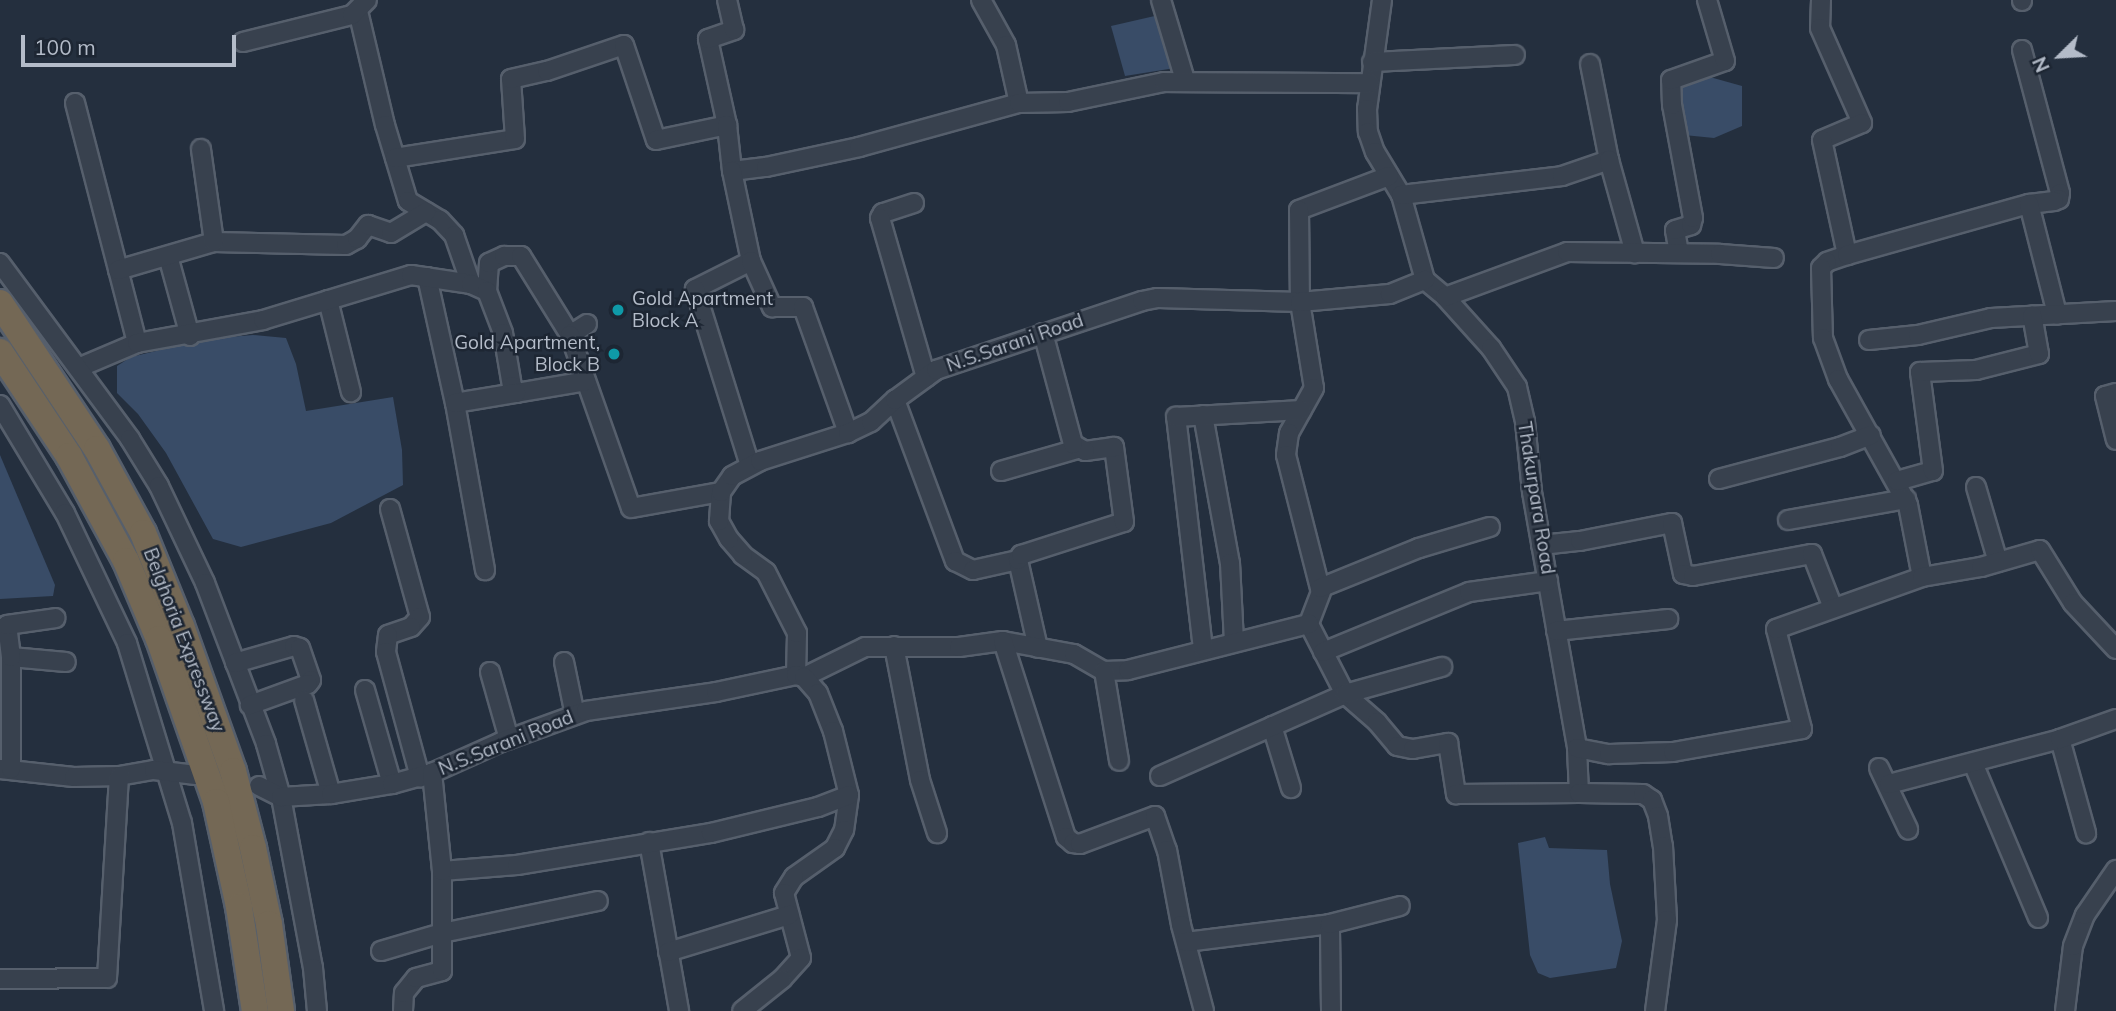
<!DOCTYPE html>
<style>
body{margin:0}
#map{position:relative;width:2116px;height:1011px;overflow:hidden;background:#242f3e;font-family:Mulish,sans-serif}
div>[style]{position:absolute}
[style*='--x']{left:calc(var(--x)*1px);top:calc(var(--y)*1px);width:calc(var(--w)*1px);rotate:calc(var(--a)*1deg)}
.water>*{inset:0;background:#394c67}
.roads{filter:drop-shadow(2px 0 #565f6c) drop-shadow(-2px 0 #565f6c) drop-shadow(0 2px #565f6c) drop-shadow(0 -2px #565f6c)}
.minor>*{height:18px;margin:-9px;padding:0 9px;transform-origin:9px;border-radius:9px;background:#38414e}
.highway>*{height:26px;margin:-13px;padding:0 13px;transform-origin:13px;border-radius:13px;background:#746855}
.dots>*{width:19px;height:19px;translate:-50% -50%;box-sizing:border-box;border:4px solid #1d2633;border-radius:50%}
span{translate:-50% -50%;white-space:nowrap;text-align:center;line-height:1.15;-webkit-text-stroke:5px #1d2633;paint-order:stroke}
.poi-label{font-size:19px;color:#b4bcc9}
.left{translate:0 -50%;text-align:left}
.right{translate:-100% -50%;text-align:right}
.street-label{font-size:19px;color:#b4bcc9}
.north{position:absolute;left:2025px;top:21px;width:70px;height:70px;-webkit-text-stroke:5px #1d2633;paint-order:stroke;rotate:246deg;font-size:19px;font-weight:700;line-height:28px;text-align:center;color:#b4bcc9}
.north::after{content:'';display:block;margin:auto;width:24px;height:32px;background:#b4bcc9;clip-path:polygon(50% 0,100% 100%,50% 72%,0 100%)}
.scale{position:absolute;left:21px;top:35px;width:215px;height:32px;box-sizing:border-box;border:4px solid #b4bcc9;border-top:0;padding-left:9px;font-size:21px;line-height:24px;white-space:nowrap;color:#b4bcc9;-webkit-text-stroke:5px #1d2633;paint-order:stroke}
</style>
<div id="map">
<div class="water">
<i style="clip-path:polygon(1159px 15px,1175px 68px,1125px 76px,1111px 26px)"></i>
<i style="clip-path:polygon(1699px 74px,1742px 86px,1742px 126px,1714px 138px,1684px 135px,1676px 89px)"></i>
<i style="clip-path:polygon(253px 335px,286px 338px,296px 364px,306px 411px,393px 397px,402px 450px,403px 485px,331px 523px,241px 547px,213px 539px,166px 453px,138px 414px,117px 393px,117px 366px,131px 357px,206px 339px)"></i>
<i style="clip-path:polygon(0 455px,55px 585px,53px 596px,0 599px)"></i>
<i style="clip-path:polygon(1545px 837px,1549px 848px,1607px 850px,1610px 884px,1622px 941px,1616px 968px,1550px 978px,1538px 973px,1530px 955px,1518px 843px)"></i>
</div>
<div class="roads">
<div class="minor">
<i style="--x:981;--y:0;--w:51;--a:60.9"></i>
<i style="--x:1006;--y:45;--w:59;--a:77.4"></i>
<i style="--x:1161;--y:0;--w:84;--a:73.3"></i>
<i style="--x:1382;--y:0;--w:110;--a:97.8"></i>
<i style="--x:1367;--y:109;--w:23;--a:88"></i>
<i style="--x:1368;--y:132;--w:21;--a:71"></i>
<i style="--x:1375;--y:152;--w:50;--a:58.8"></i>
<i style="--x:1401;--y:195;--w:88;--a:74.2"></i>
<i style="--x:1821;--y:0;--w:28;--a:92"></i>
<i style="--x:1820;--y:28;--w:104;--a:66.1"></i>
<i style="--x:1862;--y:123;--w:43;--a:157"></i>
<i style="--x:1822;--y:140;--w:118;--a:77.7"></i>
<i style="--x:1847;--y:255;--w:21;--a:161"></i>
<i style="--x:1827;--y:262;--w:8;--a:135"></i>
<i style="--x:1821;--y:268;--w:70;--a:88.4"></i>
<i style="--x:1823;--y:338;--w:44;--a:69.9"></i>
<i style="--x:1838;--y:379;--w:144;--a:60.9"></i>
<i style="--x:1908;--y:505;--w:73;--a:79"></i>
<i style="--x:2022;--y:0;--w:1;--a:90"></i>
<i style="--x:358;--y:11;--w:117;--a:76.7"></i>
<i style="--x:385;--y:125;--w:79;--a:73.2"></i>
<i style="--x:408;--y:201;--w:37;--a:31"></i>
<i style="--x:440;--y:220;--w:21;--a:47"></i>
<i style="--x:454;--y:235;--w:52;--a:70.9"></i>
<i style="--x:243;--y:42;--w:112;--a:-13.9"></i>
<i style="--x:352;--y:15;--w:21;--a:-45"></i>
<i style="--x:2022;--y:50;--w:148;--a:75.1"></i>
<i style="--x:2060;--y:193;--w:6;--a:99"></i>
<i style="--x:2059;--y:199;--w:5;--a:158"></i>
<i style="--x:2054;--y:201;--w:25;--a:173"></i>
<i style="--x:1372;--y:62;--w:143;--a:-2.8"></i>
<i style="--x:1590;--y:64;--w:98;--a:78.8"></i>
<i style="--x:75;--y:103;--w:248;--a:75.5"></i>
<i style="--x:137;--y:343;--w:64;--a:157"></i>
<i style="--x:727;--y:125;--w:88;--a:-102.5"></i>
<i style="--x:708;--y:39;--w:28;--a:-19"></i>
<i style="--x:734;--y:30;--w:31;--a:-103"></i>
<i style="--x:395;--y:158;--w:121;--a:-9"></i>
<i style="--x:515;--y:139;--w:60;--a:-93.8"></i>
<i style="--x:511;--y:79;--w:37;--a:-13"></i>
<i style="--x:547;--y:71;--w:81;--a:-18.7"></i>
<i style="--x:624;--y:45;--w:100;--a:71.4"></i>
<i style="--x:656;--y:140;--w:73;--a:-11.9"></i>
<i style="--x:727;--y:125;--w:46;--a:83.8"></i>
<i style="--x:732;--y:171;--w:34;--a:-7"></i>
<i style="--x:766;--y:167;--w:95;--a:-12.1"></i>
<i style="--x:859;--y:147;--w:166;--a:-15.4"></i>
<i style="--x:1019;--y:103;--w:49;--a:-1.2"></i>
<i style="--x:1068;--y:102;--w:98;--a:-11.8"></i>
<i style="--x:1164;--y:82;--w:206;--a:0.3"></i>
<i style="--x:732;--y:171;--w:92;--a:78.1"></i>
<i style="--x:751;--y:261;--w:63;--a:153.4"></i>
<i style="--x:695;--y:289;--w:185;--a:72.7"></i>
<i style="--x:1389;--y:176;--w:96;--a:159.3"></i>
<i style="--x:1299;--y:210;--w:92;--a:89.4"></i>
<i style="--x:1300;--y:302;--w:87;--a:80.8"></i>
<i style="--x:1314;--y:388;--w:51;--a:119.1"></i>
<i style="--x:1289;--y:433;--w:22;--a:98"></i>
<i style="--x:1286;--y:455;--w:141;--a:75.7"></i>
<i style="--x:1321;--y:592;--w:34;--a:111"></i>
<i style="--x:1309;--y:624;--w:79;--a:62.8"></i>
<i style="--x:1345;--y:694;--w:43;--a:41.2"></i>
<i style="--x:1377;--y:722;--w:31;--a:50"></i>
<i style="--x:1397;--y:746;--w:16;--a:11"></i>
<i style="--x:1413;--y:749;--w:36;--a:-10"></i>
<i style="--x:1448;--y:743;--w:52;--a:81.1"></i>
<i style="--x:1456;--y:794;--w:123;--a:-0.5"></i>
<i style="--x:1401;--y:195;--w:162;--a:-6.7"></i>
<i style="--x:1562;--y:176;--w:50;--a:-18.8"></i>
<i style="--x:1609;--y:160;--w:97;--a:74.4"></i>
<i style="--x:914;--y:203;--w:33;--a:162"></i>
<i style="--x:883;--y:213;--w:6;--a:121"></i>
<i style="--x:880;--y:218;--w:166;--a:73.9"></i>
<i style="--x:214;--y:242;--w:132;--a:1.3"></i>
<i style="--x:346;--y:245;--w:13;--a:-29"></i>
<i style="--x:357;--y:239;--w:18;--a:-52"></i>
<i style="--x:368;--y:225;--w:24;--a:19"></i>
<i style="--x:391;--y:233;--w:41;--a:-31"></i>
<i style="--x:1679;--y:253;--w:23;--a:-100"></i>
<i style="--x:1675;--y:230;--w:17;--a:-17"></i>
<i style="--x:1691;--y:225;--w:7;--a:-74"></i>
<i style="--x:1693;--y:218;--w:115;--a:-100.5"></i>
<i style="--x:1672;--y:105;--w:25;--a:-92"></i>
<i style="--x:1671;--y:80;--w:57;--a:-19.4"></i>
<i style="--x:1725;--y:61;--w:64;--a:-106.4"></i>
<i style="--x:1847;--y:255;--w:189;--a:-15.7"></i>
<i style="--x:2029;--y:204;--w:114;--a:75.7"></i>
<i style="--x:168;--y:256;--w:83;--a:74.6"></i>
<i style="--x:751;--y:261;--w:51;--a:65.5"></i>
<i style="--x:772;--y:307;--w:31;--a:0"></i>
<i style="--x:803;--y:307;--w:134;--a:70.3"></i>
<i style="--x:0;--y:263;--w:219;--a:53.5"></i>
<i style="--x:130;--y:439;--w:55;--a:58.3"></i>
<i style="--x:159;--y:486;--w:107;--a:64.6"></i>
<i style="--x:205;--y:583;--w:172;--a:69.2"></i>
<i style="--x:266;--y:744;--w:55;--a:74.2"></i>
<i style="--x:281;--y:797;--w:174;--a:79.4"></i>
<i style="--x:313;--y:968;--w:43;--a:84.7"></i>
<i style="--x:118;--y:270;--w:100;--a:-16.3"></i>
<i style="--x:214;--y:242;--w:94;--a:-98"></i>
<i style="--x:427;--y:277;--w:129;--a:77.5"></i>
<i style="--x:455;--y:403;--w:170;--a:79.8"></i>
<i style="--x:1425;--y:280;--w:26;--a:40"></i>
<i style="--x:1445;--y:297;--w:69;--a:48"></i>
<i style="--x:1491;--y:348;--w:47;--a:56.3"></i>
<i style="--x:1517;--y:387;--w:36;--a:77"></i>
<i style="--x:1525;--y:422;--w:70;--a:84.3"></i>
<i style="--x:1532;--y:492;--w:260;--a:80"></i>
<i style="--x:1577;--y:748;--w:45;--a:87.5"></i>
<i style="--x:1579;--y:793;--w:64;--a:0.9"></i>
<i style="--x:1643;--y:794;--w:11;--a:34"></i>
<i style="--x:1652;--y:800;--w:17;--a:69"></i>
<i style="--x:1658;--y:816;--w:30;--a:81"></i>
<i style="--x:1663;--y:846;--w:74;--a:86.9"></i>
<i style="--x:1667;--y:920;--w:92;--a:97.5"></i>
<i style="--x:487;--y:291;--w:28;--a:-86"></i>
<i style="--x:489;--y:263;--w:17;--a:-25"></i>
<i style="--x:504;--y:256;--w:17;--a:0"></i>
<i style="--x:521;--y:256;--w:93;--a:58.2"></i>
<i style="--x:1445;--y:297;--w:130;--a:-20.2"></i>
<i style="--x:1567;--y:252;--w:153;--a:0.7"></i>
<i style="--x:1720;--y:254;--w:54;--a:4.2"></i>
<i style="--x:328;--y:300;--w:95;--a:76"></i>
<i style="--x:587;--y:324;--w:20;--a:147"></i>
<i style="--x:570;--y:335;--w:183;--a:70.6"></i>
<i style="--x:631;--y:508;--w:91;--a:-10.1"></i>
<i style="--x:1869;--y:340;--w:49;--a:-5.8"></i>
<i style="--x:1918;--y:335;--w:75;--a:-13.1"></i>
<i style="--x:1991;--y:318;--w:125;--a:-3.2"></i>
<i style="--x:137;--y:343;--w:128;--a:-10.3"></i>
<i style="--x:263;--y:320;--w:155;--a:-16.9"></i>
<i style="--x:411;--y:275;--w:61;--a:8.5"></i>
<i style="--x:471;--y:284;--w:17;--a:24"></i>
<i style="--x:487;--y:291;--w:45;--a:69.1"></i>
<i style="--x:503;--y:333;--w:54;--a:80.4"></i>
<i style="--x:512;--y:386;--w:8;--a:60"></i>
<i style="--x:516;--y:393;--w:71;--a:-9.7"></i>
<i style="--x:2116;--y:393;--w:11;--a:165"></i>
<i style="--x:2105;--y:396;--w:45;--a:76"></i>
<i style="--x:895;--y:400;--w:172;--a:69.6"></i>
<i style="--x:955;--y:561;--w:20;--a:27"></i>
<i style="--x:973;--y:570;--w:46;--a:-12.5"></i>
<i style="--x:1018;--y:560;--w:90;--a:77.2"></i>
<i style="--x:455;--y:403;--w:62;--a:-9.3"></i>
<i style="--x:0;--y:405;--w:126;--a:59"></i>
<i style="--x:65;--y:513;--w:144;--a:64.5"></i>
<i style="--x:127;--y:643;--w:188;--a:73"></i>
<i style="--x:182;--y:823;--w:191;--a:80.3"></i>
<i style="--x:1203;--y:415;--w:150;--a:79.7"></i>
<i style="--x:1230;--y:563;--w:79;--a:87.1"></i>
<i style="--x:1001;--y:471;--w:79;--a:-16.1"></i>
<i style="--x:1719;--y:479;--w:125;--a:-14.8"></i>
<i style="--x:1840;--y:447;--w:33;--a:-21"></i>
<i style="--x:1897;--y:481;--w:37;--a:-16"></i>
<i style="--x:1933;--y:471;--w:100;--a:-97.5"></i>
<i style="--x:1920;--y:372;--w:56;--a:-2"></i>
<i style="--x:1976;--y:370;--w:65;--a:-14.3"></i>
<i style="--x:2039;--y:354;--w:39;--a:-100"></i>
<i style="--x:1976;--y:487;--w:78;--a:73.7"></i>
<i style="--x:390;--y:509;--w:112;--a:74.5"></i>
<i style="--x:420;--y:617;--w:13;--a:132"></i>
<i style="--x:411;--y:627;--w:24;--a:161"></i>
<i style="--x:388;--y:635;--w:17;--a:97"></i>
<i style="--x:386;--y:652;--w:130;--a:74.8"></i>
<i style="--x:1788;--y:520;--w:120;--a:-10.1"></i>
<i style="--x:1541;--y:545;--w:39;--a:-6"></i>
<i style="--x:1580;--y:541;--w:94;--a:-11.1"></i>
<i style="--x:1672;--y:523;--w:52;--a:77.8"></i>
<i style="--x:1683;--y:574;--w:10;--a:11"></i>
<i style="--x:1693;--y:576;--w:121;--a:-10.5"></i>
<i style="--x:1812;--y:554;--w:58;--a:68.7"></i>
<i style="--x:1018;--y:560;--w:6;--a:-59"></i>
<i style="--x:1021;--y:555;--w:108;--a:-17.8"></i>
<i style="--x:1124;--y:522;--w:76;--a:-97.6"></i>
<i style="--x:1114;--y:447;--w:29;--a:172"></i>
<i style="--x:1085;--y:451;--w:14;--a:-150"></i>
<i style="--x:1073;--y:444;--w:115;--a:-105.1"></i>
<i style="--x:1320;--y:588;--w:107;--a:-22"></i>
<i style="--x:1419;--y:548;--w:74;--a:-16.5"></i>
<i style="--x:1556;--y:631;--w:113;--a:-6.1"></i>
<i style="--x:1003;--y:641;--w:72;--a:10.4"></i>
<i style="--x:1074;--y:654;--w:34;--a:30"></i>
<i style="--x:1104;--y:671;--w:24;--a:-2"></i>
<i style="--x:1128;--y:670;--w:187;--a:-14.3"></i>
<i style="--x:894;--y:646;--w:136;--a:79"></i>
<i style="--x:920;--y:780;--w:56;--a:72.2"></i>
<i style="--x:1203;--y:649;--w:234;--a:-96.6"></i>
<i style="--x:1176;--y:417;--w:126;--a:-3.2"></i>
<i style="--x:1323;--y:652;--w:158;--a:-22.3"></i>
<i style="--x:1469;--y:592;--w:80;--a:-7.9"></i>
<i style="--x:11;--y:657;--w:55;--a:5.2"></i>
<i style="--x:564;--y:662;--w:54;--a:78.3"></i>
<i style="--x:235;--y:663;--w:61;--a:-16.1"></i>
<i style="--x:294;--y:646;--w:6;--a:18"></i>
<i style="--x:300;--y:648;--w:34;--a:71"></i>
<i style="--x:311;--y:680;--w:5;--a:127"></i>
<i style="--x:308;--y:684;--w:62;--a:160.1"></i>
<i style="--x:1104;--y:671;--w:91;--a:80.5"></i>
<i style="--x:490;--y:672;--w:70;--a:74.2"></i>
<i style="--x:796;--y:675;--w:42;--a:-88.6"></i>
<i style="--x:797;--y:633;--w:68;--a:-116.9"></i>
<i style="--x:766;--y:572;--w:29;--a:-144"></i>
<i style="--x:743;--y:555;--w:21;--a:-131"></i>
<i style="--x:729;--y:539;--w:21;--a:-119"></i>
<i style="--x:719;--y:521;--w:29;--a:-86"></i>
<i style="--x:721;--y:492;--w:19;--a:-55"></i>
<i style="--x:732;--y:476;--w:32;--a:-28"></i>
<i style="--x:760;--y:461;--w:92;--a:-17.7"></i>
<i style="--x:848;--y:433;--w:25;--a:-26"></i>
<i style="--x:871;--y:422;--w:33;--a:-43"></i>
<i style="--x:895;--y:400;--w:51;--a:-36.2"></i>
<i style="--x:936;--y:370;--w:217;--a:-18.5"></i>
<i style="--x:1142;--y:301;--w:16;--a:-11"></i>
<i style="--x:1158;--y:298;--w:142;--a:1.6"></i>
<i style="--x:1300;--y:302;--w:90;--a:-5.1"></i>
<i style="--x:1390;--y:294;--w:38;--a:-22"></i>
<i style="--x:804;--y:677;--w:68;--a:-26.2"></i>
<i style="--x:865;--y:647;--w:94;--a:0"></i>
<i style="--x:959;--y:647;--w:44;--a:-7.8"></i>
<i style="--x:1003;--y:641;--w:206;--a:72.2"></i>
<i style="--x:1066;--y:837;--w:9;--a:41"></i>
<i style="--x:1073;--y:843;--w:7;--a:8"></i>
<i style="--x:1080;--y:844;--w:80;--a:-20.5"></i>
<i style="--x:1155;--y:816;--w:36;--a:71"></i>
<i style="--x:1167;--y:850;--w:76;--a:79.4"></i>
<i style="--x:1181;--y:925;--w:89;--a:75"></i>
<i style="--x:365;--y:690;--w:98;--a:74"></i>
<i style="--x:304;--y:700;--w:98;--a:74"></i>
<i style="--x:1272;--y:726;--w:65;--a:73"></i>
<i style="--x:2060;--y:739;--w:98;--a:74.5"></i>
<i style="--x:1577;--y:748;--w:33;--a:11"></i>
<i style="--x:1609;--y:754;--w:64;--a:-1.8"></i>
<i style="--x:1673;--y:752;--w:131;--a:-10.1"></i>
<i style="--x:1802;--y:729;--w:103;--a:-104.6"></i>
<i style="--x:1776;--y:629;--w:155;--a:-19.6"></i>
<i style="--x:1922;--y:577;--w:60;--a:-9.6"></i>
<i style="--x:1981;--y:567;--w:61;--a:-16.1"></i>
<i style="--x:2040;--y:550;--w:62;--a:58.1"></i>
<i style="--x:2073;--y:603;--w:63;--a:46.9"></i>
<i style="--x:1973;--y:763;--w:168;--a:67.2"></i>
<i style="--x:1879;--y:768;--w:68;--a:64.6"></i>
<i style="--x:0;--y:769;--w:74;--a:6.2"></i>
<i style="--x:74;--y:777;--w:45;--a:-1.3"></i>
<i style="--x:119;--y:776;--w:36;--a:-10"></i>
<i style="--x:154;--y:770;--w:42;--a:6.8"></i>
<i style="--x:11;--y:769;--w:112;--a:-90"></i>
<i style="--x:11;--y:657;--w:32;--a:-97"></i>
<i style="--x:7;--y:625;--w:49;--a:-8.1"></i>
<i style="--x:1160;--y:776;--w:202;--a:-23.9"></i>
<i style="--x:1345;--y:694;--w:101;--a:-15.6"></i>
<i style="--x:1889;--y:784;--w:177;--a:-14.7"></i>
<i style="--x:2060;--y:739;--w:59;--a:-19.7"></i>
<i style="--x:259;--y:786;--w:25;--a:27"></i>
<i style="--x:281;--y:797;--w:50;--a:-3.4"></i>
<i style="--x:331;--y:794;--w:62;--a:-9.3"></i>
<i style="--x:392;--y:784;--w:41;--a:-15.4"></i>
<i style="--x:432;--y:773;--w:76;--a:-24.2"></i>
<i style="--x:501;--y:742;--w:90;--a:-20"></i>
<i style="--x:586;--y:711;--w:131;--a:-8.3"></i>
<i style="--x:716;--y:692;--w:82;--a:-12"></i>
<i style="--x:796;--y:675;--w:8;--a:14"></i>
<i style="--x:804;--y:677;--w:21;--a:49"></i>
<i style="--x:818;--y:693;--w:41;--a:68.5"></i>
<i style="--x:833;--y:731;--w:66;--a:76"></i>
<i style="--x:849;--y:795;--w:35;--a:98"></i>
<i style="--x:844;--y:830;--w:20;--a:117"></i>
<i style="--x:835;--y:848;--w:50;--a:144.7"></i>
<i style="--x:794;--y:877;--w:19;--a:122"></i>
<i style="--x:784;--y:893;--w:67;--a:75.3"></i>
<i style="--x:801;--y:958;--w:28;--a:132"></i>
<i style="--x:782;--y:979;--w:51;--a:141.3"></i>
<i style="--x:649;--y:842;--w:172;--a:79.9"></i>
<i style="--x:442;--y:871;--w:75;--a:-4.6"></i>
<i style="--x:517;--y:865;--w:197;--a:-9.4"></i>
<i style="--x:711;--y:833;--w:110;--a:-13.7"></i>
<i style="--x:818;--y:807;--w:33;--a:-21"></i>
<i style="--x:1186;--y:942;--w:145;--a:-7.1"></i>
<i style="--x:381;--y:951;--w:64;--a:-16.4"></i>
<i style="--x:442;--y:933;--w:159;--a:-11.6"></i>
<i style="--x:668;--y:952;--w:127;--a:-17"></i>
<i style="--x:0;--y:979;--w:107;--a:-0.5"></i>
<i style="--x:107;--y:978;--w:202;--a:-86.6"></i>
<i style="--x:403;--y:1011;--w:18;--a:-87"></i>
<i style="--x:404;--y:993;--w:19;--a:-51"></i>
<i style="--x:416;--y:978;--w:27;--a:-15"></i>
<i style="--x:442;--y:971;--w:100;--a:-90"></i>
<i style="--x:442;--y:871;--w:99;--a:-95.8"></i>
<i style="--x:1331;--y:1011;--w:87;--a:-90.7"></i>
<i style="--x:1330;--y:924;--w:72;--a:-14.4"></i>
<i style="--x:2065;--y:1011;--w:65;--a:-83"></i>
<i style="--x:2073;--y:946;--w:33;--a:-69"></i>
<i style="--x:2085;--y:915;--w:55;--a:-55.4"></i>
</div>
<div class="highway">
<i style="--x:0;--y:303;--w:175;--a:56.4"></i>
<i style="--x:97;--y:449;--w:96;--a:61.3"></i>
<i style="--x:143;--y:533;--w:100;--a:67.8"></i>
<i style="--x:181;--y:626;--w:154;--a:70.3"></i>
<i style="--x:233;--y:771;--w:80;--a:75.4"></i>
<i style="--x:253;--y:848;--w:78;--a:78.1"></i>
<i style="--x:269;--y:924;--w:88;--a:82.1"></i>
<i style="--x:0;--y:352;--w:125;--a:56.4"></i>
<i style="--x:69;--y:456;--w:119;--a:61.5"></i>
<i style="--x:126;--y:561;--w:85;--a:67.1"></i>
<i style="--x:159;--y:639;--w:173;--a:70.7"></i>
<i style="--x:216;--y:802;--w:107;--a:77.6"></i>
<i style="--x:239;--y:907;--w:105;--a:81.3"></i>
</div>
</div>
<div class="dots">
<i style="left:618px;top:310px;background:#0f9aa8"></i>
<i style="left:614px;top:354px;background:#0f9aa8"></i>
</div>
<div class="poi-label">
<span class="left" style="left:632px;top:310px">Gold Apartment<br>Block A</span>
<span class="right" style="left:600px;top:354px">Gold Apartment,<br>Block B</span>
</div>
<div class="street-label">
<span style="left:1015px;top:343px;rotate:-19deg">N.S.Sarani Road</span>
<span style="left:1536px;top:498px;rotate:81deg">Thakurpara Road</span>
<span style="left:184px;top:640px;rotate:69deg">Belghoria Expressway</span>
<span style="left:506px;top:743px;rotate:-22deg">N.S.Sarani Road</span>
</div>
<div class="north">N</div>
<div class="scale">100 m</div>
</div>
